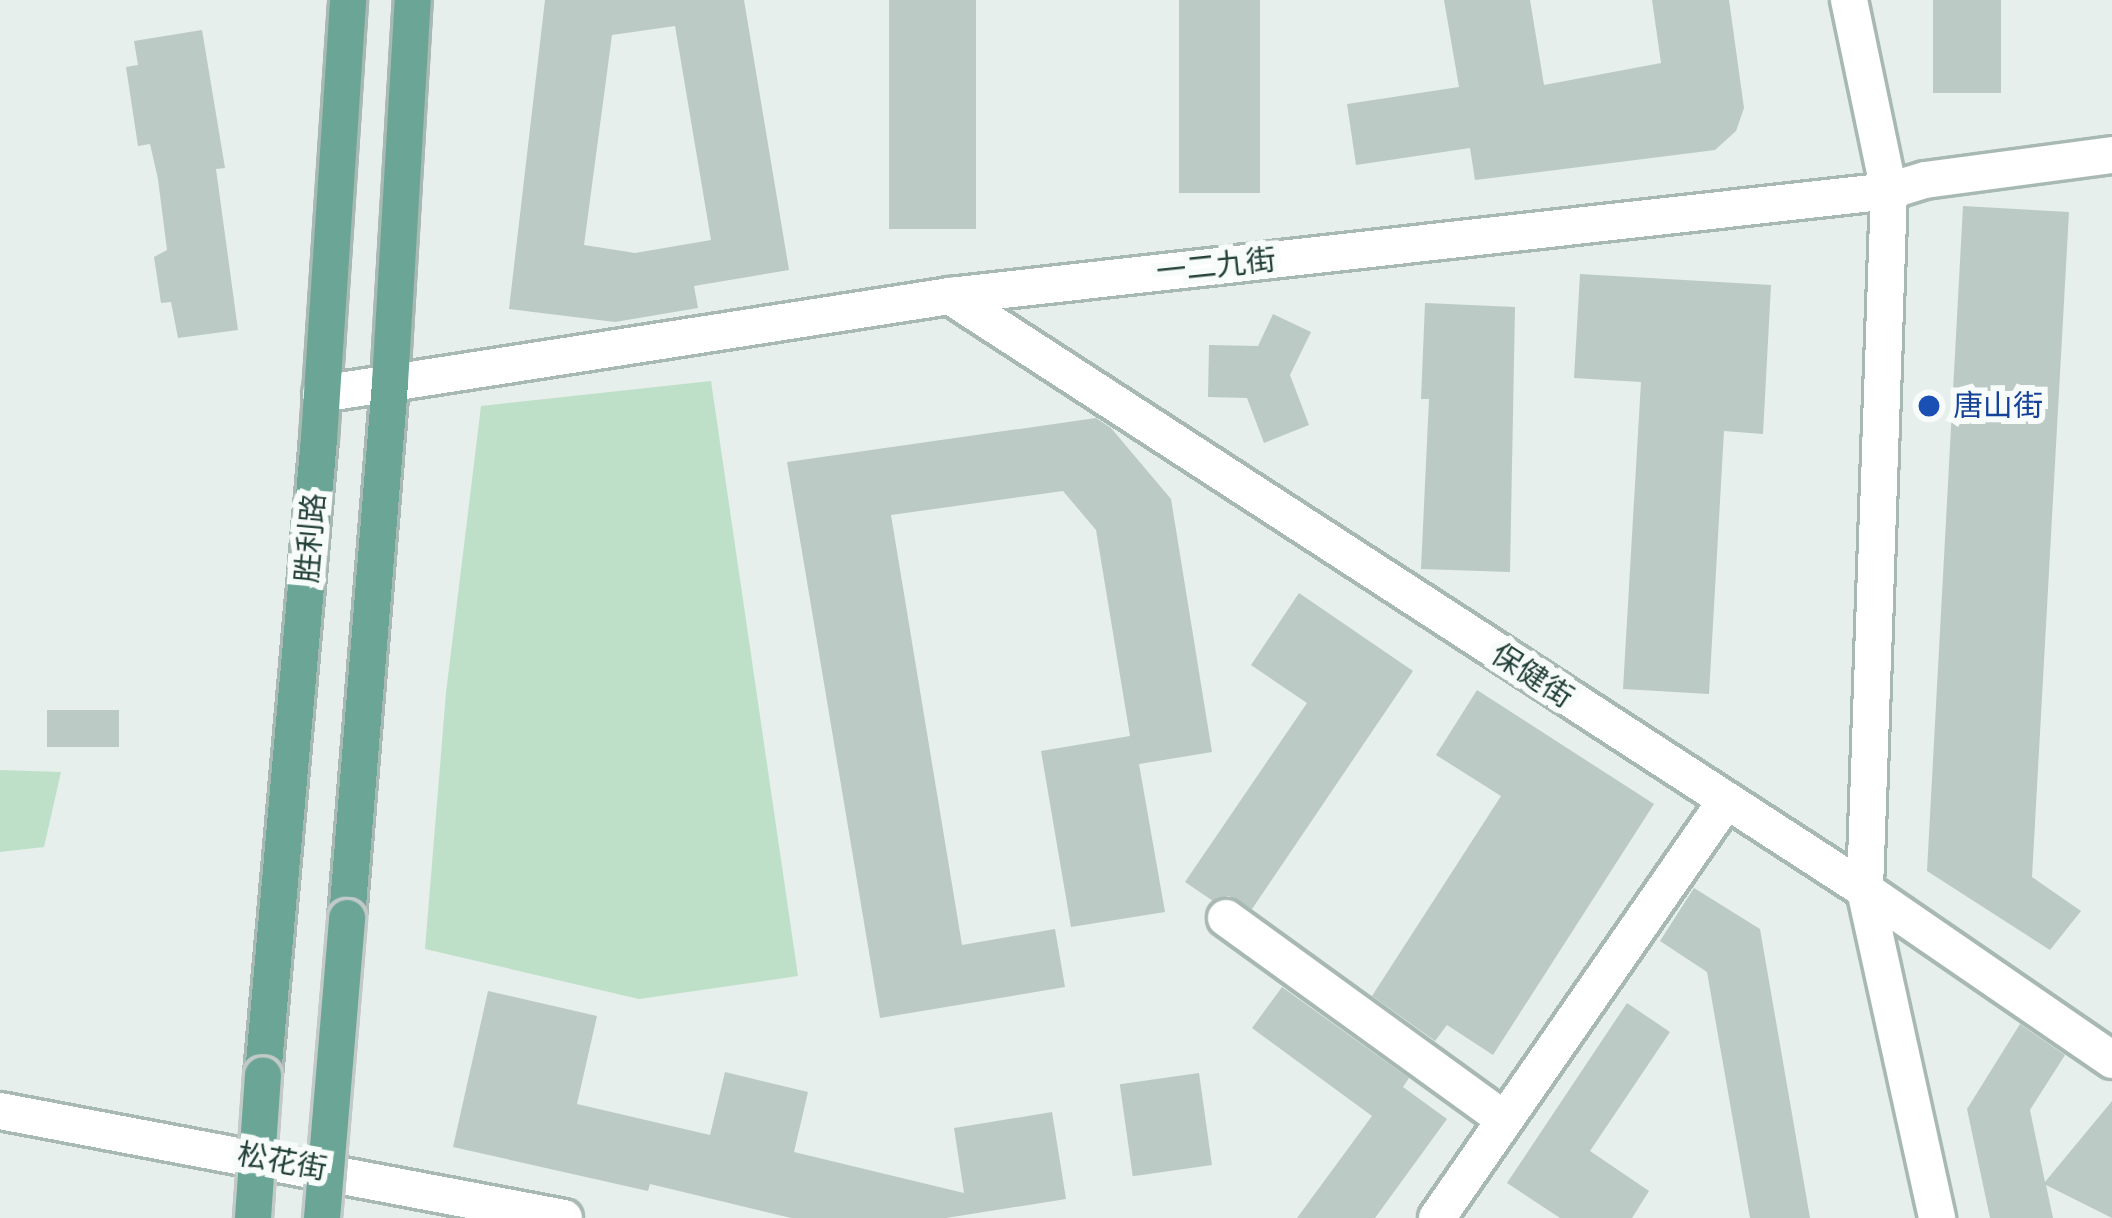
<!DOCTYPE html>
<meta charset="utf-8">
<style>
body{margin:0}
#map{position:relative;width:2112px;height:1218px;overflow:hidden;background:#e6efeb;font-family:"Work Sans","Noto Sans SC",sans-serif}
div>[style]{position:absolute}
[style*='--x']{left:calc(var(--x)*1px);top:calc(var(--y)*1px);width:calc(var(--w)*1px);rotate:calc(var(--a)*1deg)}
.green>*{inset:0;background:#bfe0c8}
.building>*{inset:0;background:#bbcac4;transform-origin:0 0}
.roads{filter:drop-shadow(3px 0 #a8b8b2) drop-shadow(-3px 0 #a8b8b2) drop-shadow(0 3px #a8b8b2) drop-shadow(0 -3px #a8b8b2)}
.street>*{height:36px;margin:-18px;padding:0 18px;transform-origin:18px;border-radius:18px;background:#fff}
.secondary>*{height:36px;margin:-18px;padding:0 18px;transform-origin:18px;border-radius:18px;background:#fff}
.primary>*{height:36px;margin:-18px;padding:0 18px;transform-origin:18px;border-radius:18px;background:#6aa596}
.bridges{filter:drop-shadow(3px 0 #c2cac8) drop-shadow(-3px 0 #c2cac8) drop-shadow(0 3px #c2cac8) drop-shadow(0 -3px #c2cac8)}
.primary-bridge>*{height:36px;margin:-18px;padding:0 18px;transform-origin:18px;border-radius:18px;background:#6aa596}
.dots>*{width:33px;height:33px;translate:-50% -50%;box-sizing:border-box;border:6px solid #f7fbf9;border-radius:50%}
span{translate:-50% -50%;white-space:nowrap;text-align:center;line-height:1.15;-webkit-text-stroke:12px #f7fbf9;paint-order:stroke}
.street-label{font-size:30px;color:#24423a}
.transit-label{font-size:30px;color:#164399}
.left{translate:0 -50%;text-align:left}
</style>
<div id="map">
<div class="green">
<i style="clip-path:polygon(711px 381px,798px 976px,639px 999px,425px 949px,446px 693px,481px 406px)"></i>
<i style="clip-path:polygon(0 770px,61px 772px,44px 847px,0 852px)"></i>
</div>
<div class="building">
<i style="clip-path:polygon(evenodd,545px 0,744px 0,789px 270px,694px 286px,698px 308px,615px 322px,509px 309px,545px 0,675px 26px,711px 240px,635px 253px,584px 245px,612px 35px,675px 26px)"></i>
<i style="left:889px;top:0;width:87px;height:229px"></i>
<i style="left:1179px;top:0;width:81px;height:193px"></i>
<i style="clip-path:polygon(1444px 0,1530px 0,1544px 85px,1661px 63px,1652px 0,1729px 0,1744px 108px,1736px 131px,1715px 150px,1475px 180px,1470px 148px,1356px 165px,1347px 104px,1459px 87px)"></i>
<i style="left:1933px;top:0;width:68px;height:93px"></i>
<i style="clip-path:polygon(202px 30px,225px 168px,216px 169px,238px 330px,178px 338px,171px 302px,161px 303px,154px 257px,167px 250px,158px 179px,150px 144px,138px 146px,126px 67px,138px 65px,134px 41px)"></i>
<i style="clip-path:polygon(1963px 206px,2069px 212px,2032px 877px,2081px 911px,2050px 950px,1927px 871px)"></i>
<i style="clip-path:polygon(1580px 274px,1771px 285px,1763px 434px,1724px 431px,1709px 694px,1623px 689px,1641px 382px,1574px 378px)"></i>
<i style="clip-path:polygon(1425px 303px,1515px 307px,1510px 572px,1421px 569px,1429px 399px,1421px 399px)"></i>
<i style="clip-path:polygon(1273px 314px,1311px 332px,1290px 375px,1309px 425px,1264px 443px,1247px 398px,1208px 397px,1209px 345px,1258px 346px)"></i>
<i style="clip-path:polygon(1096px 418px,1111px 428px,1171px 499px,1212px 752px,1139px 764px,1165px 912px,1071px 927px,1041px 751px,1130px 736px,1096px 530px,1063px 491px,891px 515px,962px 945px,1055px 929px,1065px 987px,880px 1018px,787px 462px)"></i>
<i style="clip-path:polygon(1299px 593px,1413px 671px,1252px 909px,1229px 896px,1213px 901px,1185px 882px,1307px 703px,1251px 665px)"></i>
<i style="clip-path:polygon(1477px 690px,1654px 804px,1493px 1055px,1447px 1025px,1435px 1041px,1372px 996px,1501px 796px,1436px 755px)"></i>
<i style="left:119px;top:710px;width:37px;height:72px;rotate:90deg"></i>
<i style="clip-path:polygon(1694px 888px,1760px 929px,1810px 1218px,1750px 1218px,1707px 972px,1660px 941px)"></i>
<i style="clip-path:polygon(1282px 987px,1409px 1078px,1403px 1087px,1447px 1119px,1375px 1218px,1297px 1218px,1372px 1116px,1252px 1028px)"></i>
<i style="clip-path:polygon(488px 991px,597px 1016px,577px 1104px,710px 1135px,725px 1072px,808px 1092px,794px 1152px,964px 1193px,954px 1128px,1052px 1112px,1066px 1199px,946px 1218px,791px 1218px,650px 1184px,648px 1191px,453px 1147px)"></i>
<i style="clip-path:polygon(1627px 1003px,1670px 1032px,1590px 1151px,1649px 1191px,1632px 1218px,1560px 1218px,1507px 1183px)"></i>
<i style="clip-path:polygon(2020px 1024px,2065px 1055px,2030px 1110px,2045px 1182px,2112px 1101px,2112px 1218px,2046px 1185px,2053px 1218px,1990px 1218px,1967px 1109px)"></i>
<i style="left:1199px;top:1073px;width:93px;height:80px;rotate:82deg"></i>
</div>
<div class="roads">
<div class="street">
<i style="--x:950;--y:296;--w:1091;--a:32.99"></i>
<i style="--x:1865;--y:890;--w:300;--a:34.5"></i>
<i style="--x:321;--y:394;--w:637;--a:-8.86"></i>
<i style="--x:950;--y:296;--w:945;--a:-6.38"></i>
<i style="--x:1889;--y:191;--w:38;--a:-17"></i>
<i style="--x:1925;--y:180;--w:189;--a:-7.6"></i>
<i style="--x:1226;--y:918;--w:344;--a:35.9"></i>
<i style="--x:0;--y:1111;--w:574;--a:10.74"></i>
<i style="--x:1437;--y:1218;--w:506;--a:-55.3"></i>
</div>
<div class="secondary">
<i style="--x:1849;--y:0;--w:195;--a:78.2"></i>
<i style="--x:1889;--y:191;--w:699;--a:91.97"></i>
<i style="--x:1865;--y:890;--w:336;--a:77.6"></i>
</div>
<div class="primary">
<i style="--x:347;--y:918;--w:537;--a:-85.4"></i>
<i style="--x:390;--y:383;--w:384;--a:-86.6"></i>
<i style="--x:263;--y:1075;--w:638;--a:-84.97"></i>
<i style="--x:319;--y:439;--w:440;--a:-86.2"></i>
</div>
</div>
<div class="bridges">
<div class="primary-bridge">
<i style="--x:253;--y:1218;--w:143;--a:-86"></i>
<i style="--x:322;--y:1218;--w:301;--a:-85.2"></i>
</div>
</div>
<div class="dots">
<i style="left:1929px;top:406px;background:#1a4fb4"></i>
</div>
<div class="street-label">
<span style="left:1216px;top:266px;rotate:-6deg">一二九街</span>
<span style="left:311px;top:538px;rotate:-85deg">胜利路</span>
<span style="left:1532px;top:676px;rotate:33deg">保健街</span>
<span style="left:282px;top:1162px;rotate:10deg">松花街</span>
</div>
<div class="transit-label">
<span class="left" style="left:1953px;top:406px">唐山街</span>
</div>
</div>
